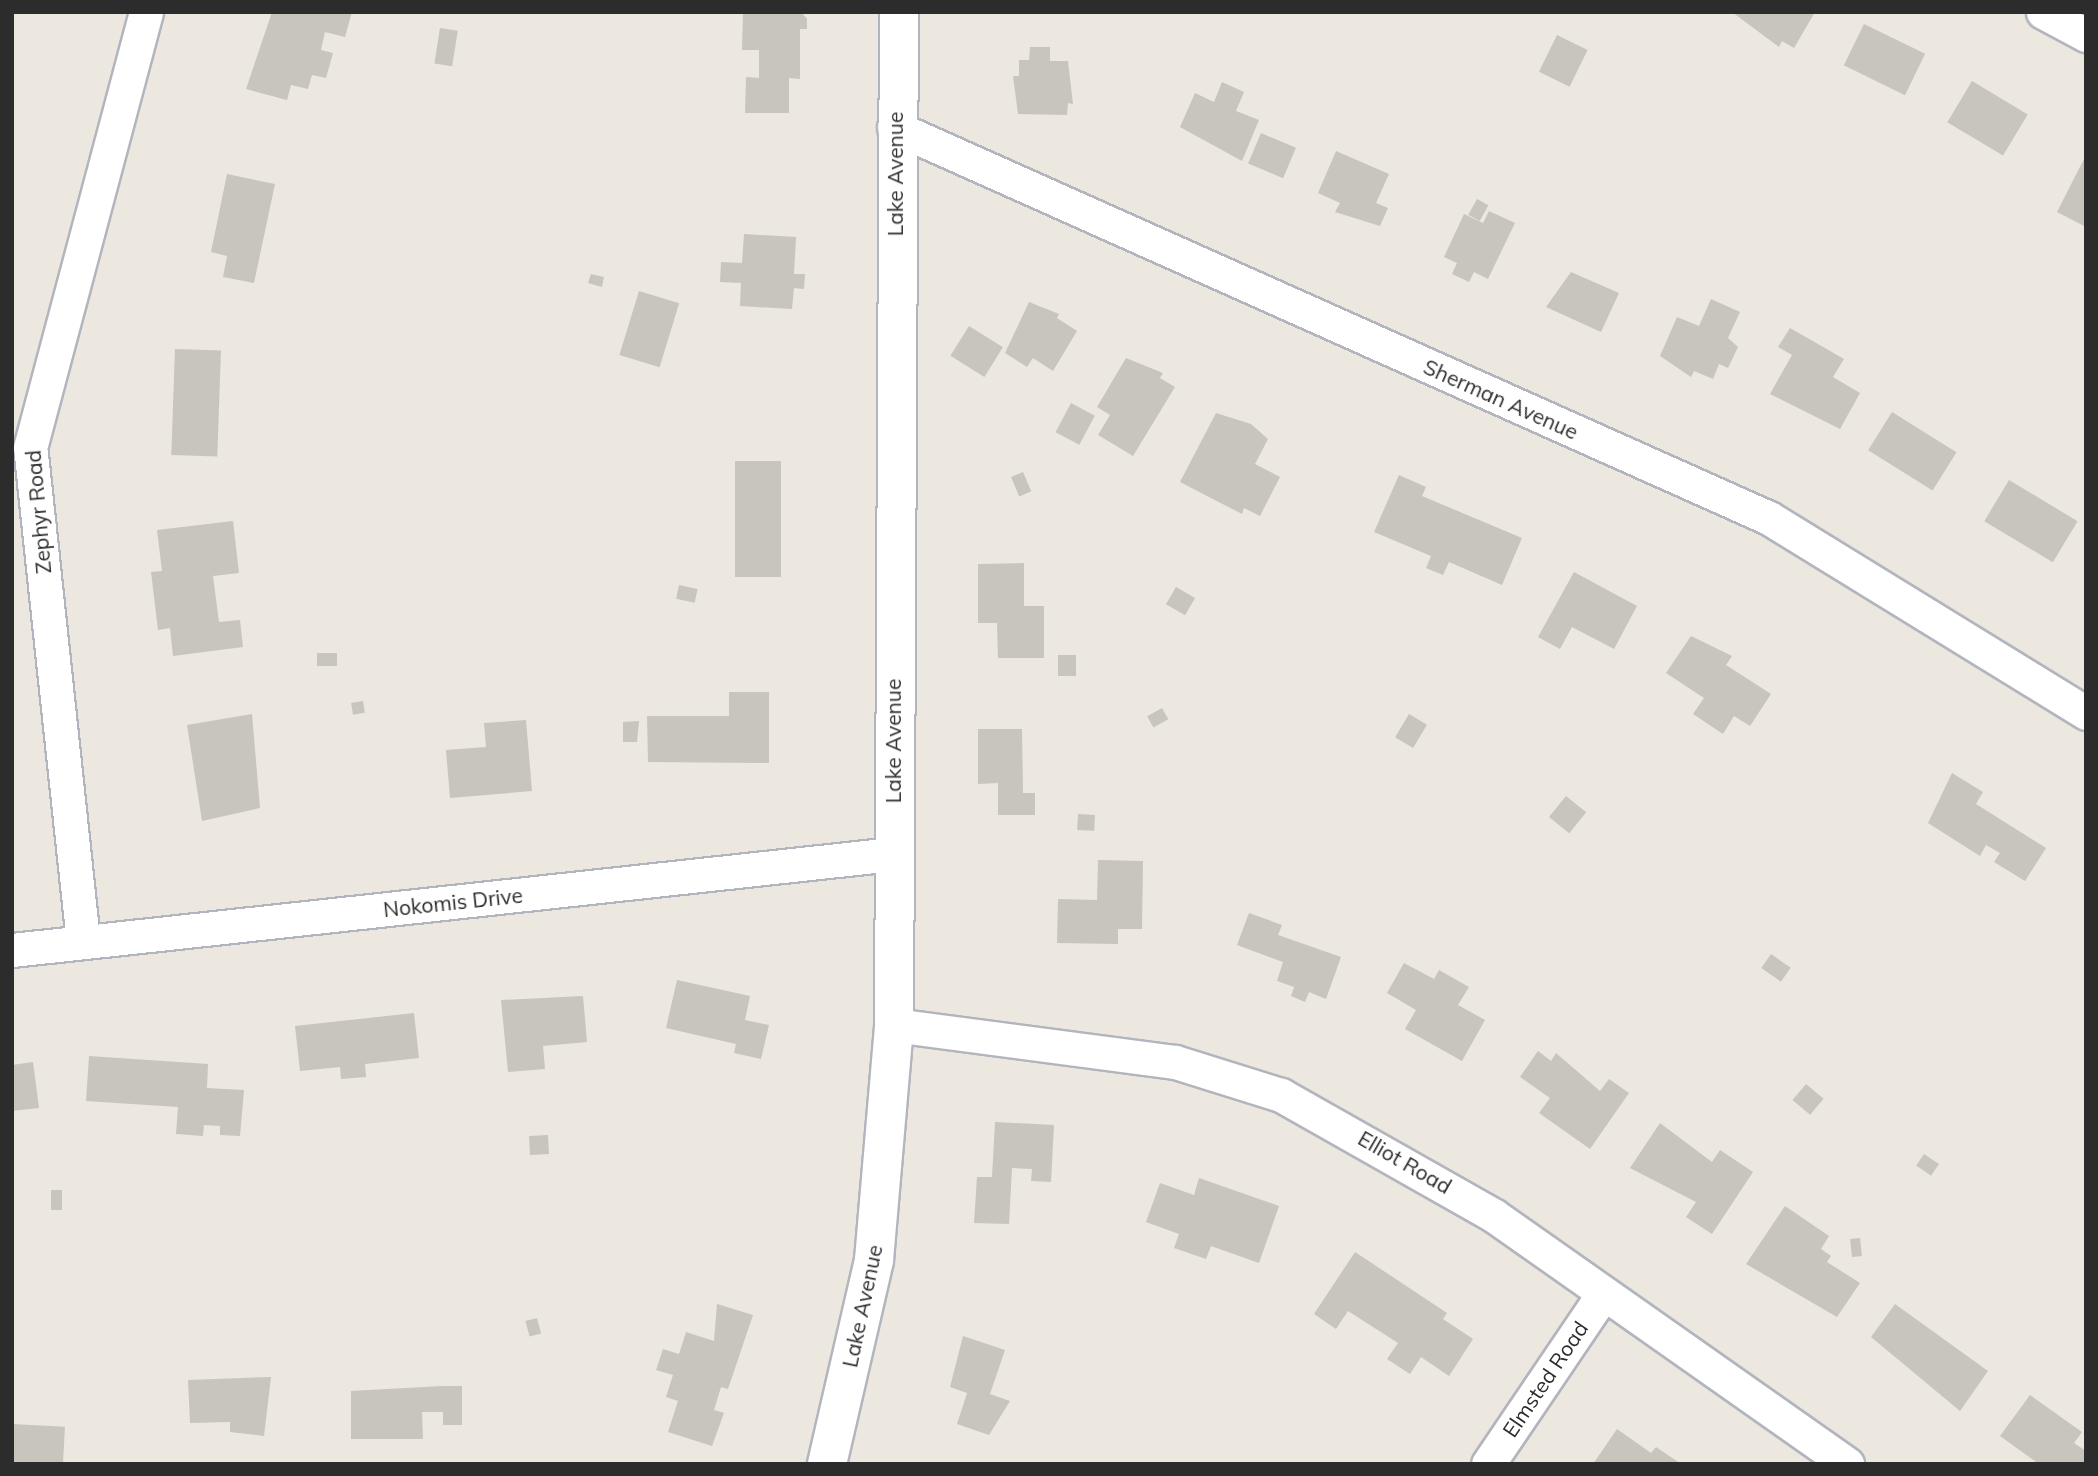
<!DOCTYPE html>
<style>
body{margin:0}
#map{position:relative;width:2098px;height:1476px;overflow:hidden;background:#ece7df;font-family:Mulish,sans-serif}
div>[style]{position:absolute}
[style*='--x']{left:calc(var(--x)*1px);top:calc(var(--y)*1px);width:calc(var(--w)*1px);rotate:calc(var(--a)*1deg)}
.building>*{inset:0;background:#c8c5bd;transform-origin:0 0}
.roads{filter:drop-shadow(2px 0 #b3b5be) drop-shadow(-2px 0 #b3b5be) drop-shadow(0 2px #b3b5be) drop-shadow(0 -2px #b3b5be)}
.minor>*{height:33px;margin:-16.5px;padding:0 16.5px;transform-origin:16.5px;border-radius:16.5px;background:#fff}
.tertiary>*{height:38px;margin:-19px;padding:0 19px;transform-origin:19px;border-radius:19px;background:#fff}
span{translate:-50% -50%;white-space:nowrap;text-align:center;line-height:1.15;-webkit-text-stroke:7px #fff;paint-order:stroke}
.street-label{font-size:21px;color:#2c2c2c}
.frame{position:absolute;inset:0;border:14px solid #2c2c2c;pointer-events:none}
</style>
<div id="map">
<div class="building">
<i style="clip-path:polygon(272px 12px,352px 12px,345px 37px,325px 32px,321px 50px,333px 53px,326px 78px,312px 75px,308px 89px,291px 85px,287px 100px,246px 89px)"></i>
<i style="clip-path:polygon(743px 12px,801px 12px,807px 19px,807px 29px,800px 29px,800px 79px,789px 78px,789px 113px,745px 113px,746px 77px,759px 78px,759px 50px,742px 50px)"></i>
<i style="clip-path:polygon(1732px 12px,1815px 12px,1794px 48px,1782px 41px,1779px 47px)"></i>
<i style="left:1864px;top:24px;width:68px;height:46px;rotate:26deg"></i>
<i style="left:440px;top:28px;width:18px;height:36px;rotate:9deg"></i>
<i style="left:1557px;top:35px;width:34px;height:41px;rotate:26deg"></i>
<i style="clip-path:polygon(1030px 47px,1050px 47px,1050px 61px,1068px 61px,1073px 104px,1068px 103px,1067px 115px,1018px 114px,1013px 76px,1019px 76px,1019px 60px,1029px 60px)"></i>
<i style="left:1972px;top:81px;width:65px;height:48px;rotate:31deg"></i>
<i style="clip-path:polygon(1222px 82px,1244px 92px,1236px 111px,1259px 120px,1242px 161px,1180px 127px,1195px 93px,1214px 102px)"></i>
<i style="left:1261px;top:133px;width:38px;height:33px;rotate:23deg"></i>
<i style="clip-path:polygon(1336px 151px,1389px 174px,1376px 203px,1388px 208px,1380px 226px,1335px 212px,1340px 203px,1318px 193px)"></i>
<i style="clip-path:polygon(2086px 155px,2086px 227px,2057px 212px)"></i>
<i style="clip-path:polygon(227px 174px,275px 184px,254px 283px,223px 277px,227px 256px,211px 252px)"></i>
<i style="left:1477px;top:199px;width:13px;height:18px;rotate:29deg"></i>
<i style="clip-path:polygon(1489px 211px,1515px 223px,1488px 279px,1474px 272px,1469px 282px,1452px 274px,1457px 263px,1444px 257px,1464px 214px,1483px 223px)"></i>
<i style="clip-path:polygon(744px 234px,796px 237px,794px 274px,805px 274px,804px 289px,794px 288px,792px 309px,740px 306px,741px 283px,720px 282px,721px 262px,742px 263px)"></i>
<i style="clip-path:polygon(1571px 272px,1619px 293px,1601px 332px,1546px 307px)"></i>
<i style="clip-path:polygon(591px 274px,604px 277px,602px 287px,588px 283px)"></i>
<i style="left:639px;top:291px;width:42px;height:67px;rotate:17deg"></i>
<i style="clip-path:polygon(1711px 299px,1740px 312px,1728px 338px,1738px 347px,1728px 368px,1719px 364px,1713px 379px,1694px 371px,1691px 377px,1660px 356px,1677px 317px,1699px 326px)"></i>
<i style="clip-path:polygon(1029px 302px,1059px 314px,1057px 318px,1077px 331px,1053px 371px,1033px 358px,1027px 367px,1005px 353px)"></i>
<i style="left:969px;top:326px;width:40px;height:35px;rotate:32deg"></i>
<i style="clip-path:polygon(1790px 328px,1844px 359px,1833px 377px,1860px 393px,1840px 429px,1770px 394px,1792px 355px,1778px 347px)"></i>
<i style="left:175px;top:349px;width:46px;height:106px;rotate:2deg"></i>
<i style="clip-path:polygon(1126px 358px,1163px 373px,1160px 378px,1175px 387px,1133px 456px,1098px 435px,1110px 415px,1097px 407px)"></i>
<i style="left:1071px;top:403px;width:27px;height:33px;rotate:28deg"></i>
<i style="left:1892px;top:412px;width:76px;height:45px;rotate:32deg"></i>
<i style="clip-path:polygon(1216px 413px,1251px 424px,1268px 439px,1255px 464px,1280px 477px,1260px 516px,1244px 508px,1242px 514px,1180px 482px)"></i>
<i style="left:781px;top:461px;width:116px;height:46px;rotate:90deg"></i>
<i style="left:1023px;top:472px;width:21px;height:13px;rotate:67deg"></i>
<i style="clip-path:polygon(1399px 475px,1426px 487px,1422px 496px,1522px 538px,1502px 585px,1449px 562px,1443px 575px,1426px 568px,1431px 556px,1374px 532px)"></i>
<i style="left:2009px;top:480px;width:80px;height:48px;rotate:31deg"></i>
<i style="clip-path:polygon(233px 521px,239px 573px,213px 576px,219px 622px,240px 620px,243px 647px,173px 656px,170px 628px,158px 630px,151px 572px,162px 571px,157px 530px)"></i>
<i style="clip-path:polygon(1024px 563px,1024px 606px,1044px 606px,1044px 658px,998px 658px,997px 623px,978px 623px,978px 564px)"></i>
<i style="clip-path:polygon(1574px 572px,1637px 606px,1614px 649px,1572px 627px,1560px 649px,1538px 637px)"></i>
<i style="left:679px;top:585px;width:19px;height:14px;rotate:12deg"></i>
<i style="left:1176px;top:587px;width:22px;height:20px;rotate:30deg"></i>
<i style="clip-path:polygon(1691px 636px,1732px 656px,1726px 665px,1771px 694px,1750px 726px,1734px 716px,1723px 734px,1693px 714px,1704px 698px,1666px 673px)"></i>
<i style="left:317px;top:653px;width:20px;height:13px"></i>
<i style="left:1076px;top:655px;width:21px;height:18px;rotate:90deg"></i>
<i style="clip-path:polygon(729px 692px,769px 692px,769px 763px,648px 762px,647px 716px,729px 716px)"></i>
<i style="left:363px;top:701px;width:12px;height:12px;rotate:81deg"></i>
<i style="left:1162px;top:708px;width:13px;height:17px;rotate:61deg"></i>
<i style="clip-path:polygon(252px 714px,260px 808px,202px 821px,187px 725px)"></i>
<i style="left:1409px;top:714px;width:21px;height:27px;rotate:31deg"></i>
<i style="clip-path:polygon(526px 720px,532px 791px,450px 798px,446px 750px,486px 747px,484px 723px)"></i>
<i style="clip-path:polygon(639px 721px,637px 742px,623px 742px,623px 722px)"></i>
<i style="clip-path:polygon(978px 729px,1022px 729px,1023px 793px,1035px 793px,1035px 815px,998px 815px,998px 783px,978px 784px)"></i>
<i style="clip-path:polygon(1952px 773px,1983px 792px,1976px 804px,2046px 848px,2025px 881px,1994px 862px,2000px 853px,1986px 845px,1980px 856px,1928px 823px)"></i>
<i style="left:1566px;top:796px;width:26px;height:27px;rotate:39deg"></i>
<i style="left:1078px;top:814px;width:17px;height:16px;rotate:3deg"></i>
<i style="clip-path:polygon(1098px 860px,1143px 861px,1142px 929px,1118px 929px,1118px 944px,1057px 943px,1058px 899px,1097px 900px)"></i>
<i style="clip-path:polygon(1249px 913px,1282px 925px,1278px 935px,1341px 957px,1326px 999px,1309px 992px,1305px 1002px,1291px 996px,1294px 987px,1277px 981px,1283px 962px,1237px 945px)"></i>
<i style="left:1771px;top:954px;width:24px;height:17px;rotate:35deg"></i>
<i style="clip-path:polygon(1404px 963px,1434px 979px,1439px 970px,1469px 987px,1458px 1005px,1485px 1020px,1462px 1061px,1405px 1029px,1416px 1010px,1387px 993px)"></i>
<i style="clip-path:polygon(677px 980px,750px 996px,745px 1020px,769px 1025px,761px 1059px,734px 1053px,736px 1044px,666px 1028px)"></i>
<i style="clip-path:polygon(583px 996px,587px 1042px,543px 1046px,545px 1069px,508px 1072px,501px 1000px)"></i>
<i style="clip-path:polygon(414px 1013px,419px 1058px,365px 1064px,366px 1077px,341px 1079px,340px 1067px,300px 1071px,295px 1026px)"></i>
<i style="clip-path:polygon(1538px 1051px,1551px 1061px,1556px 1053px,1600px 1091px,1609px 1079px,1629px 1093px,1590px 1149px,1539px 1113px,1550px 1098px,1520px 1077px)"></i>
<i style="clip-path:polygon(89px 1056px,208px 1064px,207px 1088px,244px 1090px,240px 1136px,220px 1135px,220px 1126px,204px 1125px,203px 1136px,176px 1134px,178px 1107px,86px 1101px)"></i>
<i style="clip-path:polygon(33px 1062px,39px 1108px,12px 1111px,12px 1065px)"></i>
<i style="left:1806px;top:1084px;width:23px;height:21px;rotate:40deg"></i>
<i style="clip-path:polygon(995px 1122px,1054px 1125px,1051px 1182px,1031px 1181px,1032px 1169px,1012px 1168px,1009px 1224px,974px 1223px,977px 1177px,992px 1177px)"></i>
<i style="clip-path:polygon(1660px 1123px,1712px 1162px,1720px 1150px,1753px 1172px,1712px 1234px,1686px 1217px,1696px 1202px,1630px 1168px)"></i>
<i style="left:548px;top:1135px;width:19px;height:19px;rotate:87deg"></i>
<i style="left:1924px;top:1154px;width:18px;height:14px;rotate:34deg"></i>
<i style="clip-path:polygon(1199px 1178px,1279px 1206px,1259px 1263px,1211px 1246px,1206px 1259px,1174px 1248px,1179px 1234px,1146px 1222px,1160px 1183px,1194px 1195px)"></i>
<i style="left:51px;top:1190px;width:11px;height:20px"></i>
<i style="clip-path:polygon(1785px 1206px,1829px 1236px,1821px 1249px,1831px 1256px,1827px 1262px,1860px 1283px,1837px 1317px,1746px 1264px)"></i>
<i style="left:1860px;top:1238px;width:18px;height:10px;rotate:84deg"></i>
<i style="clip-path:polygon(1355px 1252px,1447px 1313px,1443px 1319px,1473px 1339px,1449px 1376px,1421px 1357px,1410px 1374px,1387px 1359px,1398px 1343px,1348px 1311px,1336px 1329px,1314px 1314px)"></i>
<i style="clip-path:polygon(717px 1304px,753px 1315px,728px 1389px,721px 1387px,714px 1410px,724px 1413px,712px 1446px,668px 1432px,678px 1401px,666px 1397px,673px 1375px,656px 1370px,663px 1349px,679px 1354px,686px 1332px,714px 1341px)"></i>
<i style="clip-path:polygon(1895px 1304px,1988px 1371px,1960px 1411px,1871px 1337px)"></i>
<i style="left:537px;top:1318px;width:16px;height:12px;rotate:75deg"></i>
<i style="clip-path:polygon(963px 1336px,1005px 1350px,990px 1394px,1010px 1401px,989px 1435px,957px 1424px,967px 1393px,950px 1387px)"></i>
<i style="clip-path:polygon(271px 1377px,264px 1436px,230px 1432px,230px 1422px,190px 1423px,188px 1380px)"></i>
<i style="clip-path:polygon(442px 1386px,462px 1386px,462px 1425px,443px 1425px,443px 1412px,422px 1412px,423px 1439px,351px 1439px,351px 1391px)"></i>
<i style="clip-path:polygon(2030px 1395px,2082px 1432px,2074px 1443px,2086px 1451px,2086px 1464px,2039px 1464px,2000px 1436px)"></i>
<i style="left:12px;top:1424px;width:53px;height:40px;rotate:3deg"></i>
<i style="clip-path:polygon(1617px 1429px,1651px 1453px,1656px 1447px,1681px 1464px,1593px 1464px)"></i>
</div>
<div class="roads">
<div class="minor">
<i style="--x:2043;--y:12;--w:49;--a:28.1"></i>
<i style="--x:894;--y:127;--w:958;--a:24.08"></i>
<i style="--x:1769;--y:518;--w:372;--a:31.6"></i>
<i style="--x:83;--y:941;--w:496;--a:-96.1"></i>
<i style="--x:30;--y:448;--w:451;--a:-75.1"></i>
<i style="--x:12;--y:950;--w:886;--a:-6.22"></i>
<i style="--x:894;--y:1025;--w:283;--a:7.5"></i>
<i style="--x:1175;--y:1062;--w:111;--a:17.3"></i>
<i style="--x:1281;--y:1095;--w:244;--a:29.5"></i>
<i style="--x:1493;--y:1215;--w:433;--a:35.1"></i>
<i style="--x:1488;--y:1464;--w:205;--a:-55.9"></i>
</div>
<div class="tertiary">
<i style="--x:827;--y:1464;--w:209;--a:-77"></i>
<i style="--x:874;--y:1260;--w:236;--a:-85.1"></i>
<i style="--x:894;--y:1025;--w:1013;--a:-89.72"></i>
</div>
</div>
<div class="street-label">
<span style="left:895px;top:174px;rotate:-90deg">Lake Avenue</span>
<span style="left:1501px;top:399px;rotate:24deg">Sherman Avenue</span>
<span style="left:38px;top:512px;rotate:-95deg">Zephyr Road</span>
<span style="left:893px;top:741px;rotate:-90deg">Lake Avenue</span>
<span style="left:453px;top:902px;rotate:-6deg">Nokomis Drive</span>
<span style="left:1405px;top:1162px;rotate:30deg">Elliot Road</span>
<span style="left:862px;top:1306px;rotate:-78deg">Lake Avenue</span>
<span style="left:1545px;top:1379px;rotate:-56deg">Elmsted Road</span>
</div>
<div class="frame"></div>
</div>
